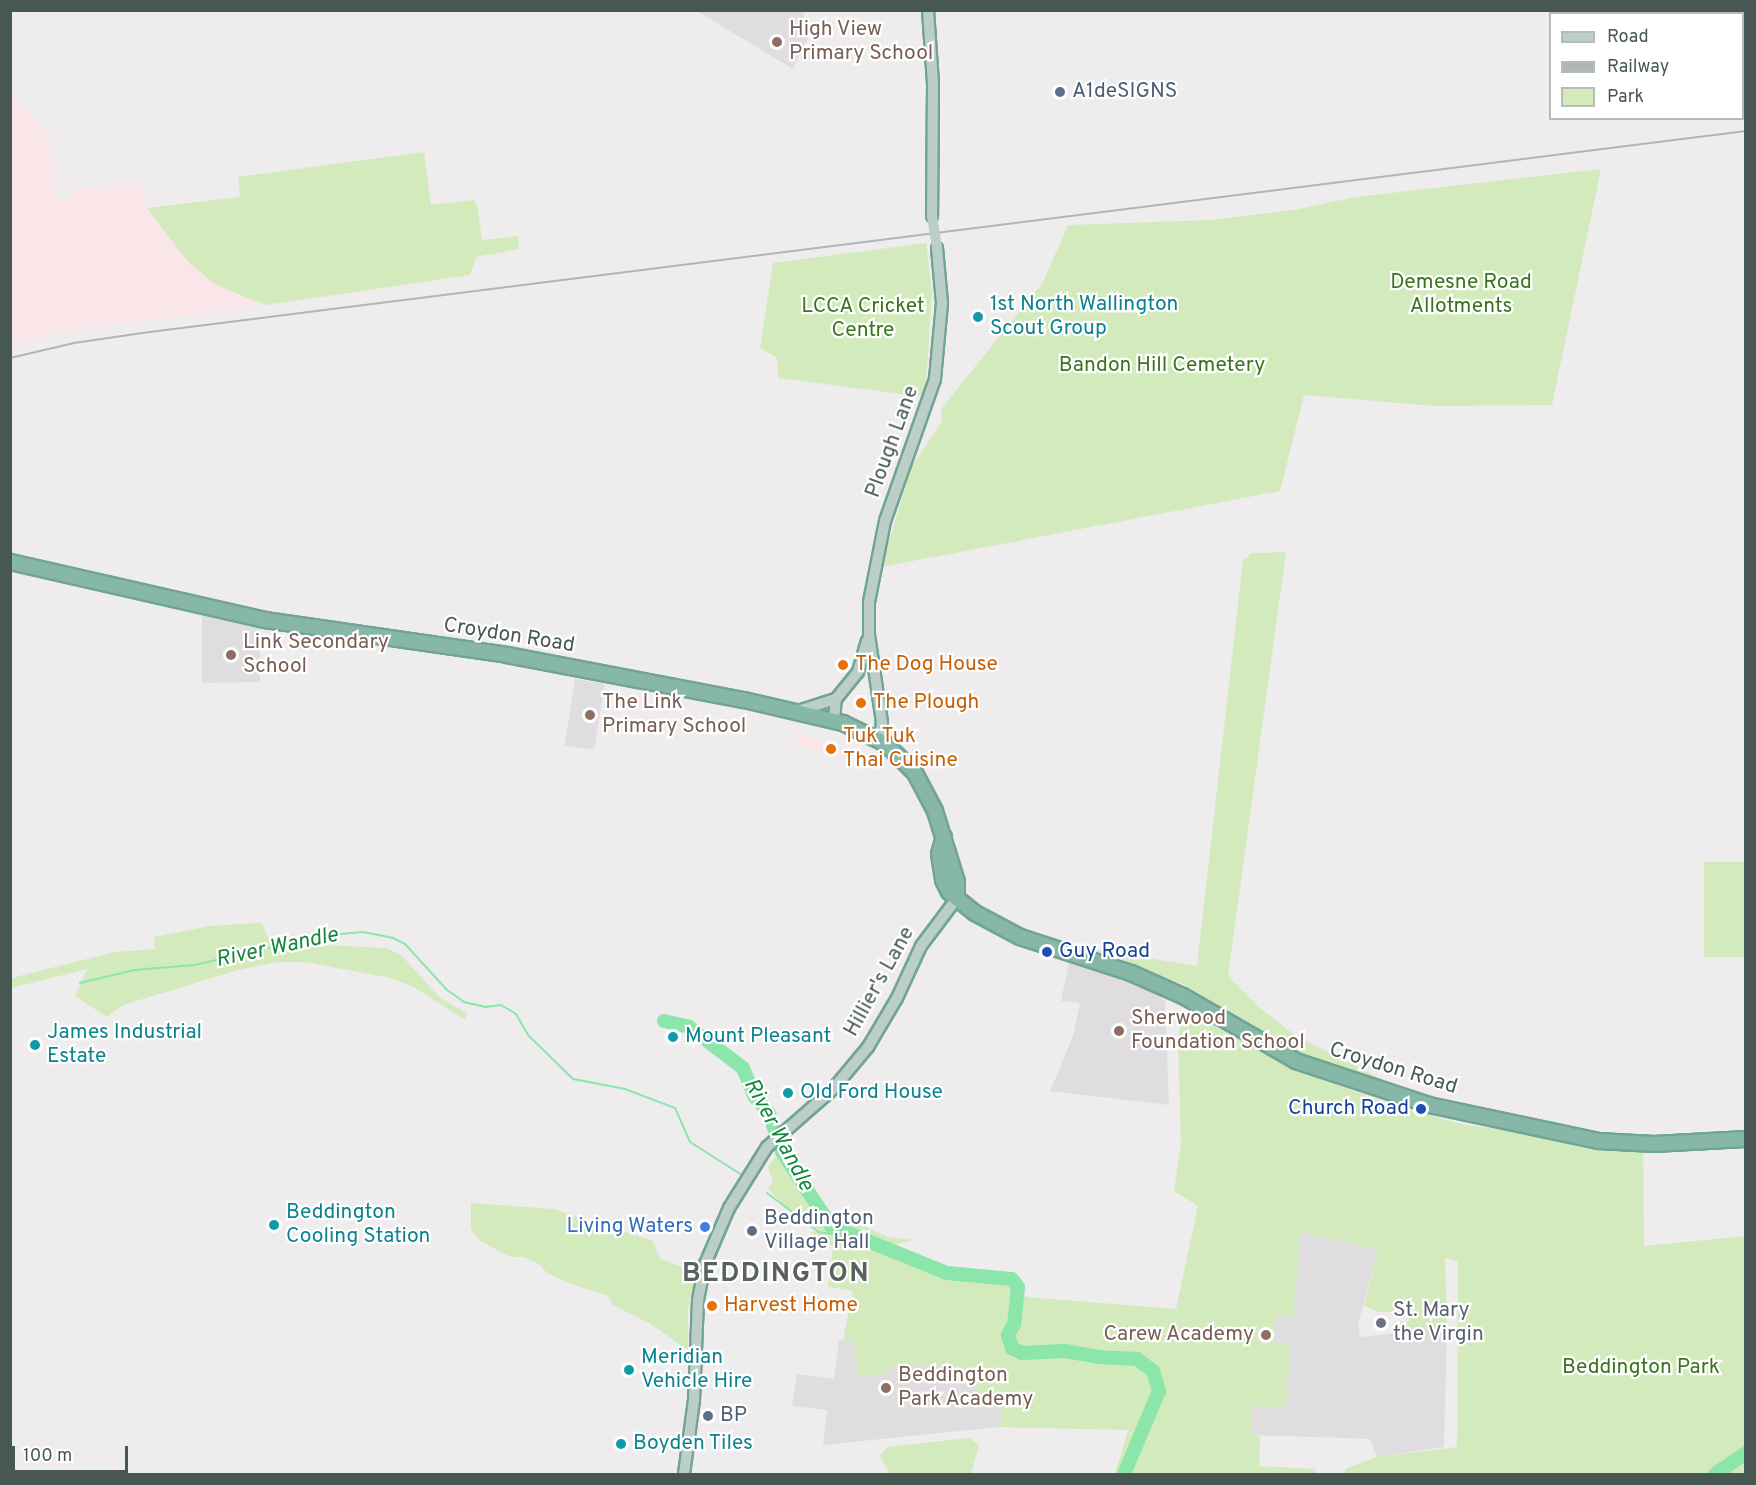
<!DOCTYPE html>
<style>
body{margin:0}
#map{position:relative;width:1756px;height:1485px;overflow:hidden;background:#efecee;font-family:Overpass,sans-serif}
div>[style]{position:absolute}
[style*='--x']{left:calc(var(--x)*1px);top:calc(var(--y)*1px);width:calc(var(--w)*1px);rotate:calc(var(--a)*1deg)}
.commercial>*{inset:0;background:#fae5e8}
.education>*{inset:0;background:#e0dde0;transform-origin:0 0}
.green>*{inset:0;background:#d2eabc;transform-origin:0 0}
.stream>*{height:2px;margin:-1px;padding:0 1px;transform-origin:1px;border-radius:1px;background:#8ce5aa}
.river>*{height:14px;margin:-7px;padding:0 7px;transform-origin:7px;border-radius:7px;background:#8ce5aa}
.roads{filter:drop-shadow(2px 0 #72a493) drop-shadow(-2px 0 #72a493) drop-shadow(0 2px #72a493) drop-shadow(0 -2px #72a493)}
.secondary>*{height:10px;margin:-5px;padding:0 5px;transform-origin:5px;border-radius:5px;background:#bbcfc8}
.highway>*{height:14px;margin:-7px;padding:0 7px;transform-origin:7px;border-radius:7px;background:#87b8a7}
.rail>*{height:2px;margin:-1px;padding:0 1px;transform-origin:1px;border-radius:1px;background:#afb6b4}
.secondary-bridge>*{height:10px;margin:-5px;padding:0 5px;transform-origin:5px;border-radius:5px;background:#bbcfc8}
.dots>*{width:16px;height:16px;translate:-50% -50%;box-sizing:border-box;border:3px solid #fff;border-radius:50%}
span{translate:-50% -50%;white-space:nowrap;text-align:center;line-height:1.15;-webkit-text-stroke:4.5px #fff;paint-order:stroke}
.education-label{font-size:21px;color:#785e54}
.left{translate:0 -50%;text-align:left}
.right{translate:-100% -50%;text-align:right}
.service-label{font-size:21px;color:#4e5e75}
.park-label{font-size:21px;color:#3c731d}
.culture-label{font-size:21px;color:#0d838f}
.street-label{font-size:21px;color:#465851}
.food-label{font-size:21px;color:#c56008}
.transit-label{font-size:21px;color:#164399}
.shop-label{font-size:21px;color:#366cbe}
.worship-label{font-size:21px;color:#5b616d}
.water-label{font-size:22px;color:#15863c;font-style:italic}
.district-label{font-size:27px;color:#59605e;font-weight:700;letter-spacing:1.5px}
.frame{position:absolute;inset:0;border:12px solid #465851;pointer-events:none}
.legend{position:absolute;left:1549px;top:12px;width:195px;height:108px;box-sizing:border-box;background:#fff;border:2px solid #b5bcb9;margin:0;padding:8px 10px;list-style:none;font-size:18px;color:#465851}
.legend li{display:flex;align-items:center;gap:12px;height:30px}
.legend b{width:30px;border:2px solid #b5bcb9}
.scale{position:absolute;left:12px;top:1446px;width:116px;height:27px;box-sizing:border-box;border:3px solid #465851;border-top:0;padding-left:8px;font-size:18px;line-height:21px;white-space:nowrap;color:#465851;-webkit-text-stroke:4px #fff;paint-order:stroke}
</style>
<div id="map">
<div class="commercial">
<i style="clip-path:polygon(14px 97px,52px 141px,55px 198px,73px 197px,73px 187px,142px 186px,147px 208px,189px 263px,218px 286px,266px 305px,57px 332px,11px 345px,10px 100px)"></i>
<i style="clip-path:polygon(798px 734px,855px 751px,850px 763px,800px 745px,794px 736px)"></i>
</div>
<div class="education">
<i style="clip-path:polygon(697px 11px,807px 11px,803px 11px,808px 38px,793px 69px)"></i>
<i style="clip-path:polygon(202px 615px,260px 628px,260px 682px,202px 683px)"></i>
<i style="left:575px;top:679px;width:30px;height:67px;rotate:9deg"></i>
<i style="clip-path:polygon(1069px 962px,1150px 988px,1165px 1001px,1169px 1105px,1050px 1091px,1073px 1036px,1080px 1003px,1061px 1001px)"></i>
<i style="clip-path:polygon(1301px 1231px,1378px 1250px,1358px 1324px,1360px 1337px,1447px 1328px,1444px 1447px,1377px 1457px,1370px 1439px,1163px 1432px)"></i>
<i style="clip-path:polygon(839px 1340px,964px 1347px,969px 1371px,984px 1399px,1003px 1400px,1000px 1427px,823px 1445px,827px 1410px,792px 1406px,797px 1374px,834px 1379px)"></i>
</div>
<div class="green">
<i style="clip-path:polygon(424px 152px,431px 205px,473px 200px,477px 204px,482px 240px,518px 236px,519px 249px,476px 257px,470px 275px,266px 305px,218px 286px,189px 263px,147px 208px,240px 197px,238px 177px)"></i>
<i style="clip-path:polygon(1601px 169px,1552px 405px,1435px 406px,1304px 395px,1280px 491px,881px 567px,912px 466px,942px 421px,941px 409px,1043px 282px,1068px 225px,1212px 220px,1293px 210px,1356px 197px)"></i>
<i style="clip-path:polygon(926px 243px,932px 292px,925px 397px,778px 378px,777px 358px,760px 348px,773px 263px)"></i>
<i style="clip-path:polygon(1286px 552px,1228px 976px,1261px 1009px,1296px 1036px,1403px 1090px,1300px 1055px,1185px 985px,1080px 947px,1197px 966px,1243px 560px,1252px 553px)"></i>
<i style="left:1704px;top:862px;width:41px;height:95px"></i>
<i style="clip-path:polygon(262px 923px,273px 950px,322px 945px,387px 948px,402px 956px,440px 998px,468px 1014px,464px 1019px,412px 986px,390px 978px,306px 962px,277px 962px,238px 970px,123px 1005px,107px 1017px,75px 996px,87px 969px,11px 988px,11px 979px,19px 976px,115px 952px,155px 949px,154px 937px,209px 926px)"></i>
<i style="clip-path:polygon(1196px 1015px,1292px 1069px,1399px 1107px,1465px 1125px,1517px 1131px,1587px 1149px,1643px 1152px,1644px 1246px,1745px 1236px,1745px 1474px,1345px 1474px,1345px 1469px,1377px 1457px,1457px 1447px,1458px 1261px,1445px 1258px,1447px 1328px,1402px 1333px,1400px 1322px,1409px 1321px,1408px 1312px,1379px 1312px,1364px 1306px,1378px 1250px,1301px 1232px,1293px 1317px,1276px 1316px,1274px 1342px,1290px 1344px,1287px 1401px,1281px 1408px,1252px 1406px,1251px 1435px,1260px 1436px,1259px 1466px,1315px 1469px,1316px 1474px,1115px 1474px,1128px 1430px,1000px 1427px,1003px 1400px,984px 1400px,984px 1394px,976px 1393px,977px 1382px,968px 1368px,939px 1370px,938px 1366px,893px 1366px,888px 1374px,858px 1377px,854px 1341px,843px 1340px,853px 1291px,828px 1287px,833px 1246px,810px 1238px,812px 1231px,855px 1238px,947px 1273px,1012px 1279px,1026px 1297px,1176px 1309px,1198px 1206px,1174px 1191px,1181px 1144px,1178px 1038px,1180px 1025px,1186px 1017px)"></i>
<i style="clip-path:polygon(778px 1153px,807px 1194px,824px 1226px,838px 1234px,821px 1231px,787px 1209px,768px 1189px,773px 1182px,768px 1167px)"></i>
<i style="clip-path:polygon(471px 1203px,553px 1209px,653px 1241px,660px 1259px,699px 1273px,696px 1294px,691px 1294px,688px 1308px,688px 1350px,649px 1323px,613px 1305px,608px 1296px,571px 1284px,547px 1273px,539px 1264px,524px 1257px,511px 1257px,480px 1241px,471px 1229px)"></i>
<i style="clip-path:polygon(839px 1215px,888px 1237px,914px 1240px,893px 1245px,841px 1225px,836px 1218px)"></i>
<i style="clip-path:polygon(969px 1438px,979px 1445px,971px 1474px,890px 1474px,880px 1456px,887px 1447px)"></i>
</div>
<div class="stream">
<i style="--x:80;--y:983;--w:56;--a:-13.5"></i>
<i style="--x:134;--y:970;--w:60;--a:-4.8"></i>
<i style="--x:194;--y:965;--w:138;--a:-12.5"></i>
<i style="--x:329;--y:935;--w:34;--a:-5"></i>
<i style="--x:363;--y:932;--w:31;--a:11"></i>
<i style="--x:393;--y:938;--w:13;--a:27"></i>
<i style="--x:405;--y:944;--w:62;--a:47.6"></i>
<i style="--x:447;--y:990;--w:21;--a:35"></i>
<i style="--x:464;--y:1002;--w:22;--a:13"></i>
<i style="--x:485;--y:1007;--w:16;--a:-7"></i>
<i style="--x:501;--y:1005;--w:17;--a:31"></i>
<i style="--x:516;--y:1014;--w:24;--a:60"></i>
<i style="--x:528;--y:1035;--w:63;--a:44.4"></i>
<i style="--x:573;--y:1079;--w:53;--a:10.9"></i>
<i style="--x:625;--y:1089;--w:53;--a:20.8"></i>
<i style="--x:675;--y:1108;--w:37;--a:66"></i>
<i style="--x:690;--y:1142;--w:62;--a:32.4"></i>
<i style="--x:767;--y:1193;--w:65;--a:36.9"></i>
<i style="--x:819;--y:1232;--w:36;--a:9"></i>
</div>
<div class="river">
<i style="--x:664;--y:1021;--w:26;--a:13"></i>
<i style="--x:689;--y:1027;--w:68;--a:37.2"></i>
<i style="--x:743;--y:1068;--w:31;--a:68"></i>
<i style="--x:755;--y:1097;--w:21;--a:49"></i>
<i style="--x:769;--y:1113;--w:41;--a:71.6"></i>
<i style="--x:782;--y:1152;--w:89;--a:56.5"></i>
<i style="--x:831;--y:1226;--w:125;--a:22.1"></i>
<i style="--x:947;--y:1273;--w:65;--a:5.3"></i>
<i style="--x:1012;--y:1279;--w:10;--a:53"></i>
<i style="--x:1018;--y:1287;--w:37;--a:96"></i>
<i style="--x:1014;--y:1324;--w:13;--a:119"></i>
<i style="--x:1008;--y:1335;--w:14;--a:73"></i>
<i style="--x:1012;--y:1348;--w:11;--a:27"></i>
<i style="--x:1022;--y:1353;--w:43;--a:-2.7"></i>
<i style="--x:1065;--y:1351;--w:34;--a:10"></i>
<i style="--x:1098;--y:1357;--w:39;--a:3"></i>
<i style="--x:1137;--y:1359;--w:20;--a:37"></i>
<i style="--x:1153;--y:1371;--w:21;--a:73"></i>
<i style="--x:1159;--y:1391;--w:90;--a:112.9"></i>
<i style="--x:1715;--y:1474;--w:37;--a:-34"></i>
</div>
<div class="roads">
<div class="secondary">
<i style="--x:928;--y:10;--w:73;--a:86.1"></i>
<i style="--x:933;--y:83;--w:133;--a:90.4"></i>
<i style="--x:798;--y:711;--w:40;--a:-18"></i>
<i style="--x:834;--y:720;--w:21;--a:-85"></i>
<i style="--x:836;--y:699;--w:35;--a:-51"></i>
<i style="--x:858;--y:672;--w:32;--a:-74"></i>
<i style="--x:880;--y:740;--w:18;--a:-84"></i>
<i style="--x:882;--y:722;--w:88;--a:-98.5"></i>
<i style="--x:869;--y:635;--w:33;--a:-90"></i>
<i style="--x:869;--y:602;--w:83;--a:-78.8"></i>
<i style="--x:885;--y:521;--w:151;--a:-70.6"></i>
<i style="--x:935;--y:379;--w:76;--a:-84.7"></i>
<i style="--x:942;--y:303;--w:55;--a:-95.2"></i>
<i style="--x:684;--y:1474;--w:75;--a:-82.3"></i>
<i style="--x:694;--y:1400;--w:100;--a:-87.7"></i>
<i style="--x:698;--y:1300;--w:37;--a:-79"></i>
<i style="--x:705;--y:1264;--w:61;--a:-66.8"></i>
<i style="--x:729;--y:1208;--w:72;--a:-58.1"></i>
<i style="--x:767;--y:1147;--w:88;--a:-41.3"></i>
<i style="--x:833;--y:1089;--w:55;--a:-50.2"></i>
<i style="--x:868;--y:1047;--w:57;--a:-59.4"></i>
<i style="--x:897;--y:998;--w:57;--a:-65.2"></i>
<i style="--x:921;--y:946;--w:60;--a:-53.1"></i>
</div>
<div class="highway">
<i style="--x:10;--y:562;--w:262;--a:12.8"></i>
<i style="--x:265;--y:620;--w:245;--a:8.2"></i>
<i style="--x:507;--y:655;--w:241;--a:10.8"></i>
<i style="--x:744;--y:700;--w:102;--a:13.1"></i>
<i style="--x:843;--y:723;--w:48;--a:26"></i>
<i style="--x:886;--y:744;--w:41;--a:45"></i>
<i style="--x:915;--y:773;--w:43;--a:62.2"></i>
<i style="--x:935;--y:811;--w:74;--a:72.8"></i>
<i style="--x:957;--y:882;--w:16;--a:90"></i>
<i style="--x:944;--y:837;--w:18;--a:106"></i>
<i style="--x:939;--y:854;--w:26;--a:81"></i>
<i style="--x:943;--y:880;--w:13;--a:63"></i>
<i style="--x:949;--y:892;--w:33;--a:39"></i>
<i style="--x:975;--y:913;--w:51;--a:28.1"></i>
<i style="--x:1020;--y:937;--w:117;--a:18"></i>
<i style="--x:1131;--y:973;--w:57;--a:23.9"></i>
<i style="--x:1183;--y:996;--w:130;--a:29.9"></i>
<i style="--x:1296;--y:1061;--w:140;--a:18.3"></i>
<i style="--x:1429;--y:1105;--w:174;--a:12"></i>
<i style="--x:1599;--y:1141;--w:55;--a:3.1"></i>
<i style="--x:1654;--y:1144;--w:92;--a:-3.1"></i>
</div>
</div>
<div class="rail">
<i style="--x:10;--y:358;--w:66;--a:-13.2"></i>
<i style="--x:74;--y:343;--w:69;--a:-8.4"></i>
<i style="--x:142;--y:333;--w:1617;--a:-7.18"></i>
</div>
<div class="secondary-bridge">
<i style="--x:932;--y:216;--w:32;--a:81"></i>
</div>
<div class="dots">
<i style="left:777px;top:42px;background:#8d6e63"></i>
<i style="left:1060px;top:92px;background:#5c6f8a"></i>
<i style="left:978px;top:317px;background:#0f9aa8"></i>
<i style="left:231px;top:655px;background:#8d6e63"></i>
<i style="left:843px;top:665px;background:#e8710a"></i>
<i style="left:861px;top:703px;background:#e8710a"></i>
<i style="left:590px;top:715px;background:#8d6e63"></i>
<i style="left:831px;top:749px;background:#e8710a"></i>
<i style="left:1047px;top:952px;background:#1a4fb4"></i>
<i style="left:1119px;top:1031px;background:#8d6e63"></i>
<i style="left:673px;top:1037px;background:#0f9aa8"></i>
<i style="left:35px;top:1045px;background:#0f9aa8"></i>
<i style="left:788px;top:1093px;background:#0f9aa8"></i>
<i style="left:1421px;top:1109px;background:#1a4fb4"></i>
<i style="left:274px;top:1225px;background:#0f9aa8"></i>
<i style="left:705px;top:1227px;background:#3f7fe0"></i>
<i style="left:752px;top:1231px;background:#5c6f8a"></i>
<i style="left:712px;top:1306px;background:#e8710a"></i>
<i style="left:1381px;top:1323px;background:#6b7280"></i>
<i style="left:1266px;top:1335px;background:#8d6e63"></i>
<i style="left:629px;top:1370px;background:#0f9aa8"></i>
<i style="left:886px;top:1388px;background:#8d6e63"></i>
<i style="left:708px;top:1416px;background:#5c6f8a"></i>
<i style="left:621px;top:1444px;background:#0f9aa8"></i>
</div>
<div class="education-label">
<span class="left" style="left:789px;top:42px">High View<br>Primary School</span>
<span class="left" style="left:243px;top:655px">Link Secondary<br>School</span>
<span class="left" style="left:602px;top:715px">The Link<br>Primary School</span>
<span class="left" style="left:1131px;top:1031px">Sherwood<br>Foundation School</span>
<span class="right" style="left:1254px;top:1335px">Carew Academy</span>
<span class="left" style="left:898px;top:1388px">Beddington<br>Park Academy</span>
</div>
<div class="service-label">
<span class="left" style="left:1072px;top:92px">A1deSIGNS</span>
<span class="left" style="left:764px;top:1231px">Beddington<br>Village Hall</span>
<span class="left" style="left:720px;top:1416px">BP</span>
</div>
<div class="park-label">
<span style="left:1461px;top:295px">Demesne Road<br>Allotments</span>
<span style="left:863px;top:319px">LCCA Cricket<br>Centre</span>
<span style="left:1162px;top:366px">Bandon Hill Cemetery</span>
<span style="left:1641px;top:1368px">Beddington Park</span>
</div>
<div class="culture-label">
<span class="left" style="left:990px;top:317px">1st North Wallington<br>Scout Group</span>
<span class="left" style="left:47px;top:1045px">James Industrial<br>Estate</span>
<span class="left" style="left:685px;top:1037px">Mount Pleasant</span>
<span class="left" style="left:800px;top:1093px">Old Ford House</span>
<span class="left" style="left:286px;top:1225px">Beddington<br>Cooling Station</span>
<span class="left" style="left:641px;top:1370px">Meridian<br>Vehicle Hire</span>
<span class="left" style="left:633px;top:1444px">Boyden Tiles</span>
</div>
<div class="street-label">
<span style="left:893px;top:442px;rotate:-70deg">Plough Lane</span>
<span style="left:509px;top:636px;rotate:9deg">Croydon Road</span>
<span style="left:880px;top:982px;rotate:-61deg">Hillier's Lane</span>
<span style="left:1393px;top:1069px;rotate:17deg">Croydon Road</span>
</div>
<div class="food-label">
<span class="left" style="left:855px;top:665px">The Dog House</span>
<span class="left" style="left:873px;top:703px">The Plough</span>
<span class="left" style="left:843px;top:749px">Tuk Tuk<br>Thai Cuisine</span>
<span class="left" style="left:724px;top:1306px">Harvest Home</span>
</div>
<div class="transit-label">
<span class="left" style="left:1059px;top:952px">Guy Road</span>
<span class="right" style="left:1409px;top:1109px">Church Road</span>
</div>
<div class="shop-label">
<span class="right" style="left:693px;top:1227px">Living Waters</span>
</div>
<div class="worship-label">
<span class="left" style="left:1393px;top:1323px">St. Mary<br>the Virgin</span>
</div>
<div class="water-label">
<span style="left:277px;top:948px;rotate:-12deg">River Wandle</span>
<span style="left:778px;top:1135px;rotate:62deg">River Wandle</span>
</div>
<div class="district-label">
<span style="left:776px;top:1275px">BEDDINGTON</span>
</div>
<div class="frame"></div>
<ul class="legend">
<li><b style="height:8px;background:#bbcfc8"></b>Road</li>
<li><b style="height:8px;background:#afb6b4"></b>Railway</li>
<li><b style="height:16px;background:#d2eabc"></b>Park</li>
</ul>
<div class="scale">100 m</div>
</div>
